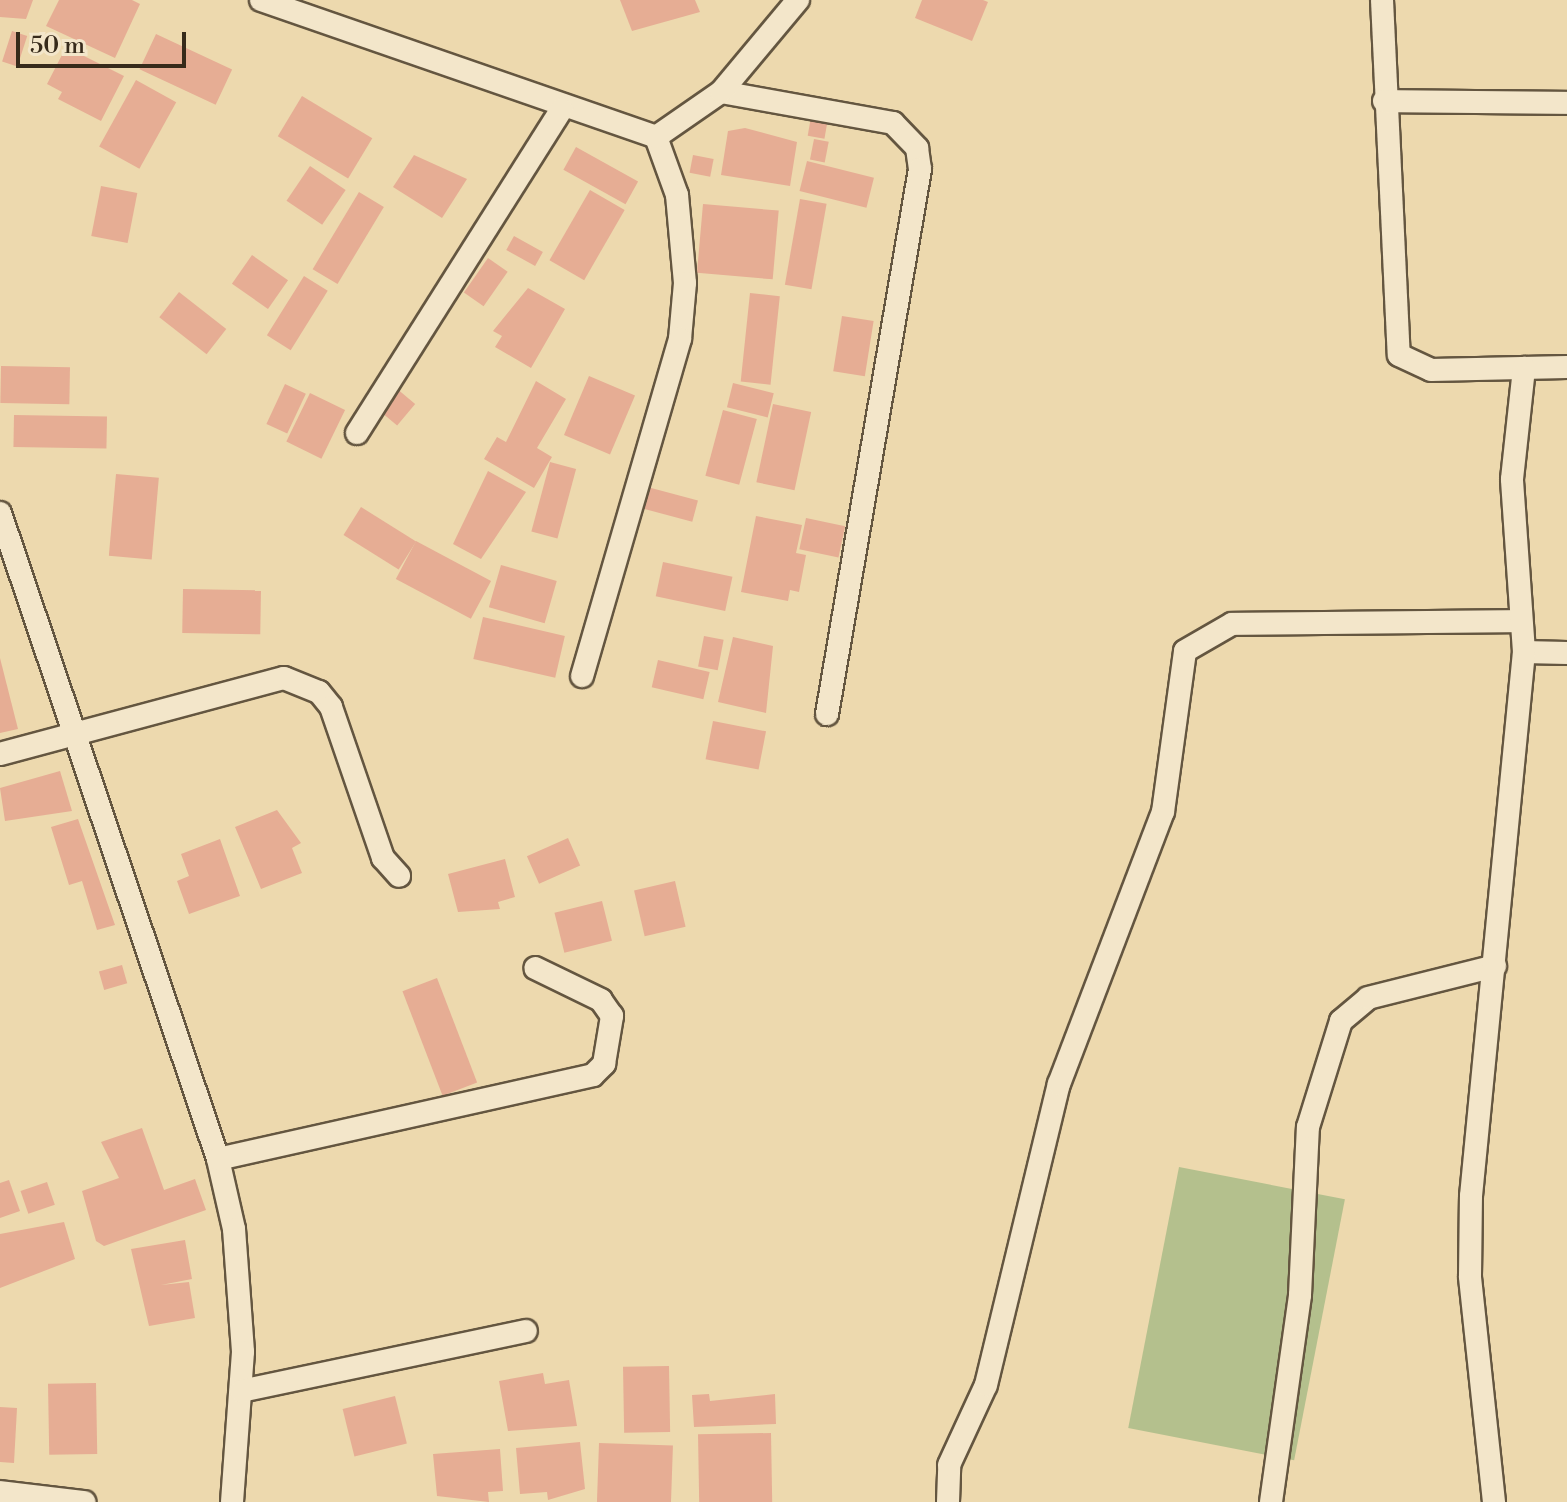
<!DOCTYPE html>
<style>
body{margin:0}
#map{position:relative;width:1567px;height:1502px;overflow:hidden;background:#edd9ae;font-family:"Libre Bodoni",serif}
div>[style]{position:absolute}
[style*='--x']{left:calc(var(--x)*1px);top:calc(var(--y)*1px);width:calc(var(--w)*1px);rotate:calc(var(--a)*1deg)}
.green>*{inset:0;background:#b4c08d;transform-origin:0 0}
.building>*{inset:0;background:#e6ad94;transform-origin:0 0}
.roads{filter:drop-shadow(2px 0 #645640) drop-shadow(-2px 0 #645640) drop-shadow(0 2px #645640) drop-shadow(0 -2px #645640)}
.minor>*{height:22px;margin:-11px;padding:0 11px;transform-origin:11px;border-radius:11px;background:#f3e6ca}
span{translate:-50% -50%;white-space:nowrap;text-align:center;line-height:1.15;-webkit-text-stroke:7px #f3e6ca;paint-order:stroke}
.scale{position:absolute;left:16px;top:32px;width:170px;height:36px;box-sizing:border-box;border:4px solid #372b1b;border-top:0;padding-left:10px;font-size:24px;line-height:28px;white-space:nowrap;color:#372b1b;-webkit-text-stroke:6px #f3e6ca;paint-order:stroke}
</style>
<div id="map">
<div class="green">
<i style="left:1179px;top:1167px;width:169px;height:266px;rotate:11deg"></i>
</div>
<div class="building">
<i style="clip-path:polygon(0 0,33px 0,26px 19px,0 17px)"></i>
<i style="clip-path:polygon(59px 0,132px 0,140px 4px,115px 58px,46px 26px)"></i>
<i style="clip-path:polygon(620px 0,695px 0,700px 12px,632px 31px)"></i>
<i style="clip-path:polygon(922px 0,983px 0,988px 2px,972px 41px,915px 18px)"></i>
<i style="left:12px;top:31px;width:16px;height:32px;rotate:18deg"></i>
<i style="left:156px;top:34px;width:84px;height:39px;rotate:25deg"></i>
<i style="clip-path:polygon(66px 47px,124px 76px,101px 121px,58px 99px,62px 92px,47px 84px)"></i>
<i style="left:136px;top:80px;width:46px;height:76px;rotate:29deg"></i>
<i style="left:302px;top:96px;width:82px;height:47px;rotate:31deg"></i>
<i style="left:811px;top:117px;width:17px;height:19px;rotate:10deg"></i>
<i style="clip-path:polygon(745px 128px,797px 142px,790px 186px,721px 175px,728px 131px)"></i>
<i style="left:814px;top:139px;width:15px;height:21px;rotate:11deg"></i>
<i style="left:576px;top:147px;width:71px;height:26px;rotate:29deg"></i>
<i style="clip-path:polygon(414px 155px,467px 179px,442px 218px,393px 187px)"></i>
<i style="left:693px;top:155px;width:21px;height:18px;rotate:11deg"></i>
<i style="left:807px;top:161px;width:69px;height:31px;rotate:14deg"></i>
<i style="left:310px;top:166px;width:43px;height:42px;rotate:34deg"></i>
<i style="left:101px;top:186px;width:37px;height:51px;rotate:11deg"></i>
<i style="left:590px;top:190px;width:40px;height:81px;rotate:30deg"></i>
<i style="left:359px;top:192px;width:29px;height:90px;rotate:31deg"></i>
<i style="left:800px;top:199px;width:27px;height:87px;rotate:10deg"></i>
<i style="left:703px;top:204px;width:76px;height:69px;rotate:5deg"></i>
<i style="left:514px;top:236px;width:33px;height:16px;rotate:29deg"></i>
<i style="left:252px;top:255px;width:44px;height:35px;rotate:35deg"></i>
<i style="left:488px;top:258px;width:24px;height:42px;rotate:35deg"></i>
<i style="left:304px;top:276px;width:28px;height:70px;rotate:32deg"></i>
<i style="clip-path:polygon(528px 288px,565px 309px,531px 368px,495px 347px,502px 336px,493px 331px)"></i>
<i style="left:179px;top:292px;width:60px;height:32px;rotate:38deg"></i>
<i style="left:750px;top:293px;width:30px;height:89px;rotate:6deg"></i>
<i style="left:842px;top:316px;width:32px;height:56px;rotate:9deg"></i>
<i style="left:1px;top:366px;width:69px;height:37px;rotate:1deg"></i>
<i style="left:589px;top:376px;width:50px;height:64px;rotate:23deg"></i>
<i style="clip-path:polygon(536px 381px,566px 399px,537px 448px,552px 457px,534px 488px,484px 459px,497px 437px,506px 442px)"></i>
<i style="left:733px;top:383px;width:42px;height:25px;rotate:14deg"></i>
<i style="left:285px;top:384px;width:23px;height:44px;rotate:25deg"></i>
<i style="left:396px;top:388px;width:25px;height:28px;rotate:40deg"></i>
<i style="left:310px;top:393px;width:39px;height:54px;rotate:26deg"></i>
<i style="left:773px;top:404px;width:39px;height:80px;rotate:12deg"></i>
<i style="left:723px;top:410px;width:35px;height:68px;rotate:15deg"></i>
<i style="left:14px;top:415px;width:93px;height:32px;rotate:1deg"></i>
<i style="left:550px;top:462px;width:27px;height:72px;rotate:15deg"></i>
<i style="clip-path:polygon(488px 471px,526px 492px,481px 559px,453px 544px)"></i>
<i style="left:116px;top:474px;width:43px;height:82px;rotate:5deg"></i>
<i style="left:640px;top:485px;width:60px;height:22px;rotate:15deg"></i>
<i style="left:361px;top:507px;width:65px;height:33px;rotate:32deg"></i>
<i style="clip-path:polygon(756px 516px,802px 525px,796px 553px,806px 555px,799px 592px,790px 590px,788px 601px,741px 592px)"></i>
<i style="left:806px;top:518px;width:40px;height:32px;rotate:12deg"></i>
<i style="left:416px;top:541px;width:85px;height:43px;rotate:28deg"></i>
<i style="left:663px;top:562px;width:71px;height:35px;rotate:12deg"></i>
<i style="left:501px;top:565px;width:58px;height:44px;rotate:16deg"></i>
<i style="left:183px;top:589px;width:78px;height:44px;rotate:1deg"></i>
<i style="left:483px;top:617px;width:84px;height:43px;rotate:13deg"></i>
<i style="left:704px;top:636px;width:20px;height:31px;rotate:11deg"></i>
<i style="clip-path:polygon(733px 637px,773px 646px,766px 713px,718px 702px)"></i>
<i style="clip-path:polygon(0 658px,18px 729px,0 733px)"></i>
<i style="left:658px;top:660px;width:53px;height:28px;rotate:13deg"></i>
<i style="left:713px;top:721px;width:54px;height:39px;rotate:11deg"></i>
<i style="clip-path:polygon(60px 771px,72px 811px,5px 821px,0 788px)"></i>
<i style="clip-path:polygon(277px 810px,301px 843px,292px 848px,302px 873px,261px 889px,235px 827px)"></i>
<i style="clip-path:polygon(78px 819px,115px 925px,97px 930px,82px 881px,69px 885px,51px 827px)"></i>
<i style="left:568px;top:838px;width:30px;height:45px;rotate:66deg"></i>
<i style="clip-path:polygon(220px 839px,240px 896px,189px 914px,177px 881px,189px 876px,181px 854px)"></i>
<i style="clip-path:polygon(505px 859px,515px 897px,498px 902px,500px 909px,458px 912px,448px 874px)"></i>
<i style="left:675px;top:881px;width:47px;height:42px;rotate:77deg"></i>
<i style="left:602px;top:901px;width:41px;height:49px;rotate:76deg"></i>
<i style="left:122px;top:965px;width:19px;height:24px;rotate:74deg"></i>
<i style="left:437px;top:978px;width:112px;height:37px;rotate:69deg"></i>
<i style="clip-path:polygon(142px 1128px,164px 1190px,195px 1179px,206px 1210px,104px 1246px,96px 1241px,82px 1191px,119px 1178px,101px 1142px)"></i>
<i style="clip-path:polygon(9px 1180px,20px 1211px,0 1218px,0 1183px)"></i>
<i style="left:47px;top:1182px;width:24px;height:28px;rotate:71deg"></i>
<i style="clip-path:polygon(64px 1222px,75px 1259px,0 1288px,0 1234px)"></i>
<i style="clip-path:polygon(185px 1240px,192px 1279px,161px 1285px,189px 1282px,195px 1318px,149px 1326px,131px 1249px)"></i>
<i style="left:669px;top:1366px;width:66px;height:46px;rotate:89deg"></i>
<i style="clip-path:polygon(543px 1373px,545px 1384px,569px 1380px,577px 1426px,508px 1431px,499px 1381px)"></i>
<i style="left:96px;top:1383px;width:71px;height:48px;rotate:89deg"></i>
<i style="clip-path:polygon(709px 1394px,710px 1401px,775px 1394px,776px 1424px,694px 1427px,692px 1395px)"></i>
<i style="left:395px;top:1396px;width:49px;height:54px;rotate:76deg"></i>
<i style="clip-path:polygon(0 1407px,17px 1408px,14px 1463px,0 1462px)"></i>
<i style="left:771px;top:1433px;width:69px;height:73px;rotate:89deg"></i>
<i style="clip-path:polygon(580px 1442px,585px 1489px,548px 1500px,547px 1492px,520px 1494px,516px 1448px)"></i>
<i style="left:599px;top:1443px;width:74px;height:59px;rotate:2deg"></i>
<i style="clip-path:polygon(500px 1449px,503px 1491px,488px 1492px,489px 1502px,437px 1496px,433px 1454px)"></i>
</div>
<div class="roads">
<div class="minor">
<i style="--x:261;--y:0;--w:418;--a:19.1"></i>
<i style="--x:656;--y:137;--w:62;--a:70.1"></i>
<i style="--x:677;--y:195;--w:88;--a:84.8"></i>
<i style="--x:685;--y:283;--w:56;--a:95.1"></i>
<i style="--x:680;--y:339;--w:351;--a:106.2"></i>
<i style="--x:1382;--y:0;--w:355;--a:87.3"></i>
<i style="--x:1399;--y:355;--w:35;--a:25"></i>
<i style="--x:1431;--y:370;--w:136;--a:-1.3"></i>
<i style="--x:721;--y:92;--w:175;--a:10.2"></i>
<i style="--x:893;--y:123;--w:35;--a:46"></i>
<i style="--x:917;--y:148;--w:21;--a:82"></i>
<i style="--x:920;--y:169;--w:553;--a:99.68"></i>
<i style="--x:1384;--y:101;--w:183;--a:0.6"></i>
<i style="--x:656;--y:137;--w:79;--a:-34.7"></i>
<i style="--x:721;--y:92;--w:120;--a:-50.1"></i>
<i style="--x:357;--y:433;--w:383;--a:-57.7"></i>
<i style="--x:0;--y:513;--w:682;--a:71.35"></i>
<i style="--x:218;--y:1159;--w:72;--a:77.1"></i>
<i style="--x:234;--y:1229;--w:123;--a:85.8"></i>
<i style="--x:243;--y:1352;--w:150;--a:94.2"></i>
<i style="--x:1524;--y:652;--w:43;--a:1.3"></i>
<i style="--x:0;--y:754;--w:294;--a:-15"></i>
<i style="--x:284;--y:678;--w:38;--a:22"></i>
<i style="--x:319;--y:692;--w:19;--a:51"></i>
<i style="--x:331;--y:707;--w:160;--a:71"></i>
<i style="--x:383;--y:858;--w:24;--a:48"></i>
<i style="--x:218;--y:1159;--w:384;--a:-12.6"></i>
<i style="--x:593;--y:1075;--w:16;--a:-45"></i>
<i style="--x:604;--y:1064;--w:49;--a:-80.5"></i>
<i style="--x:612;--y:1016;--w:19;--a:-125"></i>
<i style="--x:601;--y:1000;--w:73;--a:-154.1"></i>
<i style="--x:241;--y:1391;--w:291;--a:-11.9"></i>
<i style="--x:0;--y:1492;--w:85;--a:6.8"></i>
<i style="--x:948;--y:1502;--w:37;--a:-88"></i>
<i style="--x:949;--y:1465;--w:88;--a:-65.2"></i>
<i style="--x:986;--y:1385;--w:310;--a:-76.4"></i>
<i style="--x:1059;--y:1084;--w:291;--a:-69.1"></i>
<i style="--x:1163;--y:812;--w:162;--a:-82.2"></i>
<i style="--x:1185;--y:651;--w:54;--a:-29.9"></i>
<i style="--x:1232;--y:624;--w:287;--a:-0.6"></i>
<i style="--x:1271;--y:1502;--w:209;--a:-82"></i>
<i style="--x:1300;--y:1295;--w:168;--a:-87.3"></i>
<i style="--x:1308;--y:1127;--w:111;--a:-72.7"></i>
<i style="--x:1341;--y:1021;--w:35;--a:-40"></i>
<i style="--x:1368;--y:998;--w:131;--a:-14.1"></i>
<i style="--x:1494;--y:1502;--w:227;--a:-96.1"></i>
<i style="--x:1470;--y:1276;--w:80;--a:-89.3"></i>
<i style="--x:1471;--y:1196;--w:547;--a:-84.44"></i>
<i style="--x:1524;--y:652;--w:173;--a:-94"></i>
<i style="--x:1512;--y:479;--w:112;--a:-83.8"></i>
</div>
</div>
<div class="scale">50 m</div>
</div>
